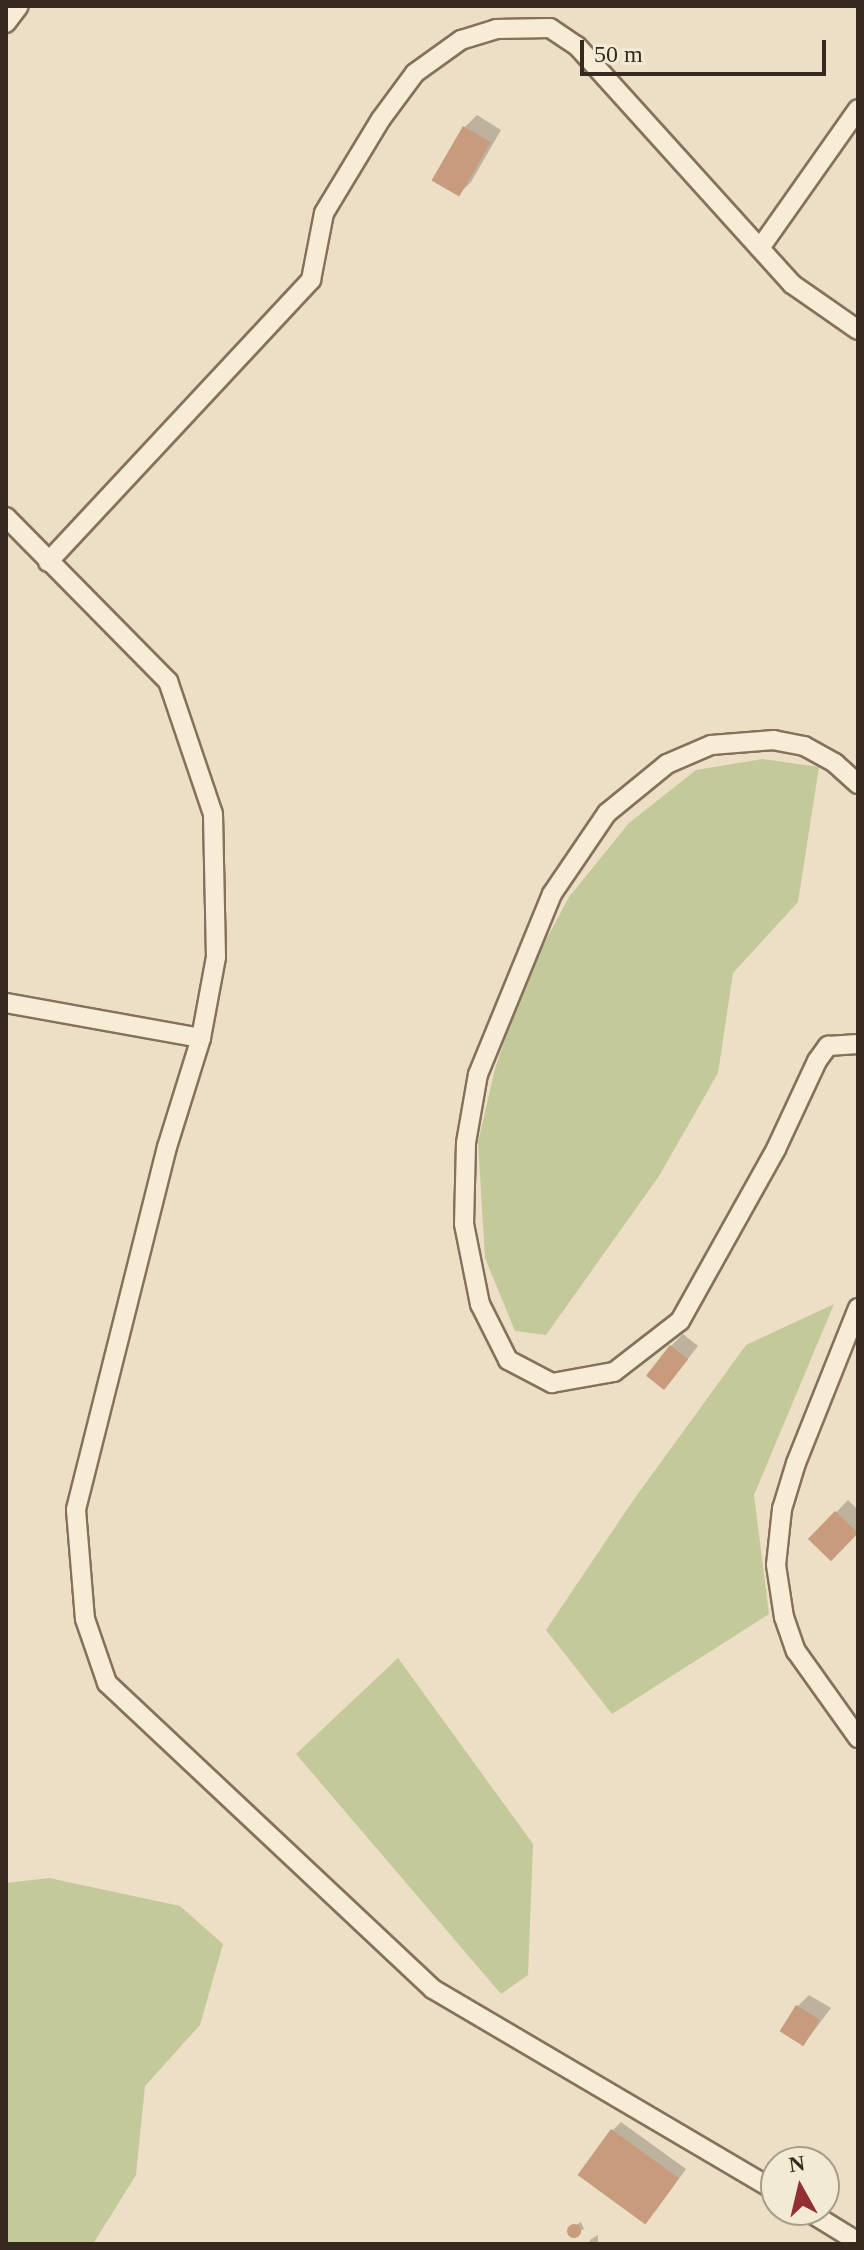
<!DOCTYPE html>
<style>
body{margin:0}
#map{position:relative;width:864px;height:2250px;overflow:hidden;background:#ecdfc5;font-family:"Times New Roman",serif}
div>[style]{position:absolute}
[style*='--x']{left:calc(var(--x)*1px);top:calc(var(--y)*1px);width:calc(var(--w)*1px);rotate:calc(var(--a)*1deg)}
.green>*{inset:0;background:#c4c999}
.shadow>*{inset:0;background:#0003}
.building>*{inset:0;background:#c89b7d;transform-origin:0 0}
.round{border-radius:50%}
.roads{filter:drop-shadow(2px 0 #85715c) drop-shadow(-2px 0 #85715c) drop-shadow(0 2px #85715c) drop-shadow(0 -2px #85715c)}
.lane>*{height:18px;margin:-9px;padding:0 9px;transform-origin:9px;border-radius:9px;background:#f7edd7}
span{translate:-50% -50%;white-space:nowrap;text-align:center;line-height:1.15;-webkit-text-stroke:8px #f3ead4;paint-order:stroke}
.frame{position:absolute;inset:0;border:8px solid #362a1f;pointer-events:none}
.north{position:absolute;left:760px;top:2146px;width:80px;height:80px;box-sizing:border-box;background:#f3ead4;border:2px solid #a79d8c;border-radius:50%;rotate:352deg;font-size:22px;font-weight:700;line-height:32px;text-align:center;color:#362a1f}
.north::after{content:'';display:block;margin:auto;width:28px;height:36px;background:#912f32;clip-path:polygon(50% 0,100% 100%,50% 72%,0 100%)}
.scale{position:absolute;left:580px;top:40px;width:246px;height:36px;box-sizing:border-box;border:4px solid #362a1f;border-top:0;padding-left:10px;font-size:24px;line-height:28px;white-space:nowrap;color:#362a1f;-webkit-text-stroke:6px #f3ead4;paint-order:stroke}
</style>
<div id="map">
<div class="green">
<i style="clip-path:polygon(763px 759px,819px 767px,798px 902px,733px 973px,718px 1073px,659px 1176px,546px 1335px,515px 1331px,485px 1258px,478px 1142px,495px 1069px,524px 981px,569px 897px,629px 823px,696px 770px)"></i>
<i style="clip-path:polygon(834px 1304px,754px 1495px,769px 1614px,612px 1714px,546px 1630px,632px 1502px,746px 1345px)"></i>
<i style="clip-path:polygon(398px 1658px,533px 1844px,528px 1975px,501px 1994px,296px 1754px)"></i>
<i style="clip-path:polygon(49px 1878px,180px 1906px,223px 1944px,200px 2025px,145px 2086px,136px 2175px,93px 2244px,6px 2244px,6px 1883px)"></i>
</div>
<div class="shadow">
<i style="clip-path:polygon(477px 115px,501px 130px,471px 182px,459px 194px,465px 127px)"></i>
<i style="clip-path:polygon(683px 1334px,698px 1346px,675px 1375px,671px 1346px)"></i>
<i style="clip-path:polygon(848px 1500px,858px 1510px,858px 1530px,831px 1558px,811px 1539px)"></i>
<i style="clip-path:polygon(809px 1995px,831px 2008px,804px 2044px,797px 2007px)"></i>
<i style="clip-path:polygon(621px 2122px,686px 2169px,654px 2213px,613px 2130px)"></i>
<i style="clip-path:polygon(581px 2222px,584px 2229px,573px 2235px,571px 2228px)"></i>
<i style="clip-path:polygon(598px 2235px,598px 2244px,588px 2244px,591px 2239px)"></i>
</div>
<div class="building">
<i style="left:463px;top:126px;width:32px;height:63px;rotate:30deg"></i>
<i style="left:670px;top:1345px;width:23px;height:39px;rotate:38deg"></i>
<i style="left:835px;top:1511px;width:32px;height:39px;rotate:44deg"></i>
<i style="left:796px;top:2005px;width:28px;height:31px;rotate:32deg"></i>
<i style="left:611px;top:2129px;width:84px;height:57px;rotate:36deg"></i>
<i class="round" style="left:567px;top:2224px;width:14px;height:14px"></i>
</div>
<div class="roads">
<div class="lane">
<i style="--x:6;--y:23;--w:21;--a:-53"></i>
<i style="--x:760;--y:248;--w:170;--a:-54.8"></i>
<i style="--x:6;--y:517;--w:231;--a:45.4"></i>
<i style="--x:168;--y:681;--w:140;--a:71.3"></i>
<i style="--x:213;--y:814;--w:143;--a:88.8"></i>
<i style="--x:216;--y:957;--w:82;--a:100.5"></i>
<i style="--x:201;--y:1038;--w:114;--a:107.3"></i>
<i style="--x:167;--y:1147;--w:374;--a:104.1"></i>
<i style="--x:76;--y:1510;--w:109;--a:85.3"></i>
<i style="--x:85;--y:1619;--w:68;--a:71"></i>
<i style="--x:107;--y:1683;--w:447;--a:43.2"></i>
<i style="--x:433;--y:1989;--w:398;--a:30.5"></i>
<i style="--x:48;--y:562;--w:386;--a:-47"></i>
<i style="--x:311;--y:280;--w:68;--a:-79"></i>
<i style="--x:324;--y:213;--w:110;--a:-58.8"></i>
<i style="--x:381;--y:119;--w:57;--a:-53.5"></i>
<i style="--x:415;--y:73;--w:57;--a:-35.7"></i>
<i style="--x:461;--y:40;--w:37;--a:-17"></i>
<i style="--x:496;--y:29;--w:54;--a:-1.1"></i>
<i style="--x:550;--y:28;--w:32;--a:34"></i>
<i style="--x:577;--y:46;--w:321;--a:47.9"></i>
<i style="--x:792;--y:284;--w:80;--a:34.9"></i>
<i style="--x:858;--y:784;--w:31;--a:-138"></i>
<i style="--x:835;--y:763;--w:35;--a:-151"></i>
<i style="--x:804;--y:746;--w:31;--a:-169"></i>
<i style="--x:774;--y:740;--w:63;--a:175.5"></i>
<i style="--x:711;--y:745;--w:48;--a:156.6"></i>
<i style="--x:667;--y:764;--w:77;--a:140.8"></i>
<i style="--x:607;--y:813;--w:98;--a:124.2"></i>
<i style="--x:552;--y:894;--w:195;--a:112.3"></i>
<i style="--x:478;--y:1074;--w:70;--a:99.9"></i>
<i style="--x:466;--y:1143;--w:81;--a:91.4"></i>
<i style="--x:464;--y:1224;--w:82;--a:78.7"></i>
<i style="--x:480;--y:1304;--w:63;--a:63.4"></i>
<i style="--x:508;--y:1360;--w:50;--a:27.6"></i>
<i style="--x:552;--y:1383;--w:63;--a:-10.1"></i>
<i style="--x:614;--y:1372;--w:83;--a:-37.7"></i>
<i style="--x:680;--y:1321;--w:197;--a:-60.8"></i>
<i style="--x:776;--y:1149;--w:97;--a:-65"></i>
<i style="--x:817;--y:1061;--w:19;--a:-54"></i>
<i style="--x:828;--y:1046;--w:30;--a:-4"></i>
<i style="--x:6;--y:1003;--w:198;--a:10.2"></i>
<i style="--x:858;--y:1308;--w:167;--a:111.8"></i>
<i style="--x:796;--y:1463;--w:48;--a:106.9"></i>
<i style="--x:782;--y:1509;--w:56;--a:96.1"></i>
<i style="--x:776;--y:1565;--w:53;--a:81.3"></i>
<i style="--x:784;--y:1617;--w:36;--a:71"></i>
<i style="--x:796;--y:1651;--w:107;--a:54.5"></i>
<i style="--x:806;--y:2210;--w:61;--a:31.6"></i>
</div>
</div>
<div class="frame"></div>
<div class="north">N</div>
<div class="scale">50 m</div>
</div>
